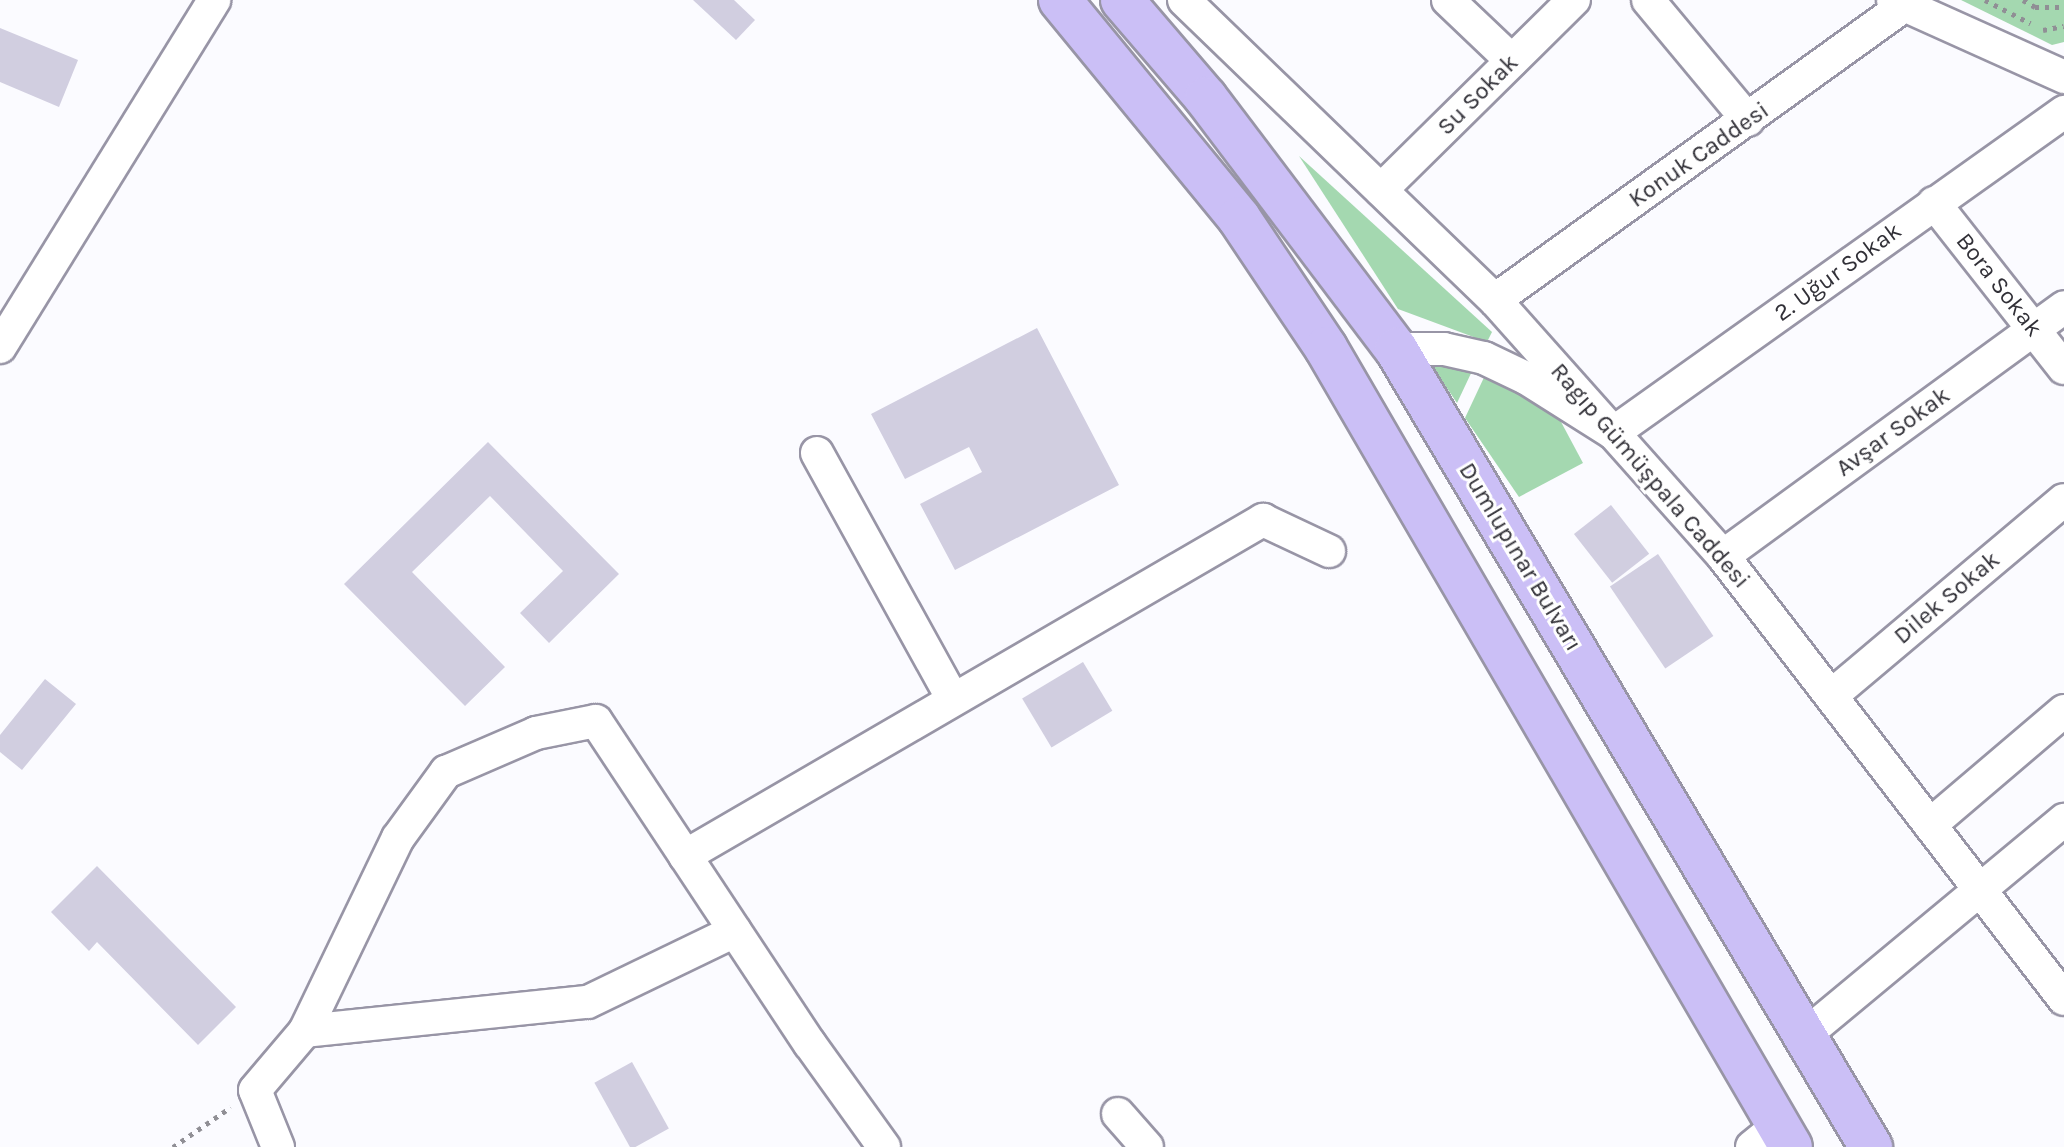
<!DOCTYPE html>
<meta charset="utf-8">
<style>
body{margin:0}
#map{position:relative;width:2064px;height:1147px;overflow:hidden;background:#fbfbff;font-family:Karla,sans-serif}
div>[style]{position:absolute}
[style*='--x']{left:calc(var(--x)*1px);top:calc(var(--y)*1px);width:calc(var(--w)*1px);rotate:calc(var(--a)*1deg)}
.green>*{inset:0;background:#a4d8b0}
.building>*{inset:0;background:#d1cee0;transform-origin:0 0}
.path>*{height:5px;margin-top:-2.5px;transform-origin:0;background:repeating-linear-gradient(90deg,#908f95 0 4px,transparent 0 10px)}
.roads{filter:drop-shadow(2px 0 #9895a6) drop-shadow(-2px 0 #9895a6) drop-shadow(0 2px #9895a6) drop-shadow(0 -2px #9895a6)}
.minor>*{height:32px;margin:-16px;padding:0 16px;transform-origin:16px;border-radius:16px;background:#fff}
.major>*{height:42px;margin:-21px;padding:0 21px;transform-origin:21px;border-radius:21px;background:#cbbff6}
span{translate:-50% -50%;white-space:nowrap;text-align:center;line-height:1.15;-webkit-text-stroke:6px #fff;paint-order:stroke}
.street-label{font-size:24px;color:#313037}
</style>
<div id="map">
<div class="green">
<i style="clip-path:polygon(1961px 0,2064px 0,2064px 42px,2052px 45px)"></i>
<i style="clip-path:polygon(1299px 156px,1492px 332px,1487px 342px,1398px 309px)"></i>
<i style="clip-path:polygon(1423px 353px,1474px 367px,1457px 403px)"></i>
<i style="clip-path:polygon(1487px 371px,1560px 420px,1583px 463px,1519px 497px,1465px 418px)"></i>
</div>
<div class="building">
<i style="clip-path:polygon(693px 0,734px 0,755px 20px,736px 40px)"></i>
<i style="clip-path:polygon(0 28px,78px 60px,59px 107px,0 82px)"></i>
<i style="clip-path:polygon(1037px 328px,1119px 485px,955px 570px,920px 504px,982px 472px,969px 447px,905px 479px,871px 414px)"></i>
<i style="clip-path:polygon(488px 442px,619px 574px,549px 643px,520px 613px,563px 571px,490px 496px,412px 572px,505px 667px,465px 706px,344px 584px)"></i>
<i style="left:1611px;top:505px;width:62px;height:47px;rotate:52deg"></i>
<i style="left:1658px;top:554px;width:99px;height:58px;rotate:56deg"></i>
<i style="left:1083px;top:662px;width:57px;height:71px;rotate:59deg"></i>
<i style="clip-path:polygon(45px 679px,76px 704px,22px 770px,0 752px,0 735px)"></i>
<i style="clip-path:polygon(97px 866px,236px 1007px,198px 1045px,97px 942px,89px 951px,51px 912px)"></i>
<i style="left:632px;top:1062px;width:76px;height:43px;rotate:61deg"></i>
</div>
<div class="path">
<i style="--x:1985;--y:0;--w:51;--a:27.1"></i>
<i style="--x:2023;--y:0;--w:14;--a:30"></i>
<i style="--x:2035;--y:7;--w:29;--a:0"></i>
<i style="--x:2043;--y:30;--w:21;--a:-11"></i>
<i style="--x:173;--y:1147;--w:70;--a:-34.6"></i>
</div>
<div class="roads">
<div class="minor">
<i style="--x:1184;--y:0;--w:432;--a:44"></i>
<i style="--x:1495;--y:300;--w:343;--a:48.3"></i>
<i style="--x:1723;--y:556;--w:559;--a:52.41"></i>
<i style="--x:1448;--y:0;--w:88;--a:43.6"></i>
<i style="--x:1648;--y:0;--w:156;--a:50.2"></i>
<i style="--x:1893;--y:0;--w:188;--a:24.2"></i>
<i style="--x:1381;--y:190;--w:271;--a:-44.6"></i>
<i style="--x:1934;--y:203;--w:210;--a:51.8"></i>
<i style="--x:1495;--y:300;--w:501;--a:-35.75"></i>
<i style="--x:0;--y:347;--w:408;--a:-58.3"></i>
<i style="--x:1396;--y:349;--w:48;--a:0"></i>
<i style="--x:1444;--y:349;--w:41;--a:12.7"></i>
<i style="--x:1484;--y:358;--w:47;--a:25.5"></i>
<i style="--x:1526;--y:378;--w:103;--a:32.3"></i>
<i style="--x:1613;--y:433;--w:554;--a:-35.44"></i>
<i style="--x:817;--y:453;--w:280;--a:61.1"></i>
<i style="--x:1723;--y:556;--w:422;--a:-36.1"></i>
<i style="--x:1831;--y:696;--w:304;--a:-40.1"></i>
<i style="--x:1930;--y:825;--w:176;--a:-40.4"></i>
<i style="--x:685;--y:856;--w:669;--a:-30.17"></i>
<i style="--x:1263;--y:520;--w:73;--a:25.2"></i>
<i style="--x:305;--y:1031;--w:214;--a:-64.3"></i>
<i style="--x:398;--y:838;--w:82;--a:-54"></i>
<i style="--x:446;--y:772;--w:98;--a:-23.4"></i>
<i style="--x:536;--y:733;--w:61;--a:-11.3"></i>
<i style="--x:596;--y:721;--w:387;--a:56.5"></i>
<i style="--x:810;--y:1044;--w:127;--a:54.3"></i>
<i style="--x:1805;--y:1035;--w:337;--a:-39.7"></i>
<i style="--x:1118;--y:1114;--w:44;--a:48.7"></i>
<i style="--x:278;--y:1147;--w:61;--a:-112"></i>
<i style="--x:255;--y:1090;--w:77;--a:-49.7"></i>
<i style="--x:305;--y:1031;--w:284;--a:-5.9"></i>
<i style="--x:588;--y:1002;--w:163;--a:-25.8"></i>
<i style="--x:1752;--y:1147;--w:33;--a:-39"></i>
</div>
<div class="major">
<i style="--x:1060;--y:0;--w:282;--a:50.6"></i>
<i style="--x:1239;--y:218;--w:156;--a:56.2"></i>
<i style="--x:1326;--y:348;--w:924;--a:59.8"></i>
<i style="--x:1122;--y:0;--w:129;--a:49.4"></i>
<i style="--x:1206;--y:98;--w:315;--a:52.9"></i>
<i style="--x:1396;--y:349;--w:929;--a:59.24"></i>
</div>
</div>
<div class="street-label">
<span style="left:1478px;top:95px;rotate:-45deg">Su Sokak</span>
<span style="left:1699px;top:155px;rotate:-35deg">Konuk Caddesi</span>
<span style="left:1838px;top:272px;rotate:-36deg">2. Uğur Sokak</span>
<span style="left:1999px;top:285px;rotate:52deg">Bora Sokak</span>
<span style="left:1893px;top:432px;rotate:-36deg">Avşar Sokak</span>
<span style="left:1650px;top:476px;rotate:49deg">Ragıp Gümüşpala Caddesi</span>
<span style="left:1520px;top:557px;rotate:59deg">Dumlupınar Bulvarı</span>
<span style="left:1947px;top:598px;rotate:-40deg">Dilek Sokak</span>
</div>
</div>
